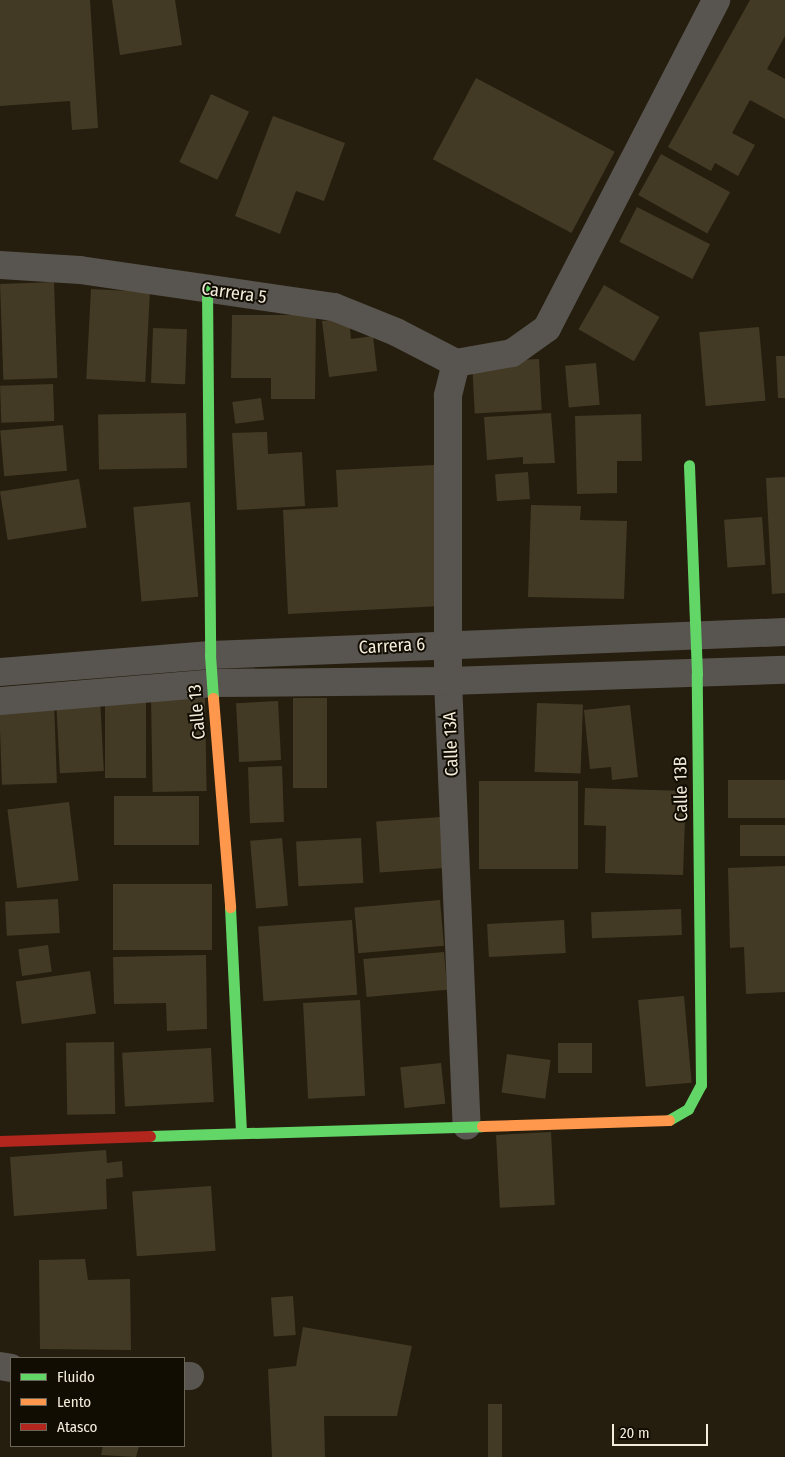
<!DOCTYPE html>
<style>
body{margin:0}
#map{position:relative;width:785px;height:1457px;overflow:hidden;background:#251e0e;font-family:"Fira Sans Condensed",sans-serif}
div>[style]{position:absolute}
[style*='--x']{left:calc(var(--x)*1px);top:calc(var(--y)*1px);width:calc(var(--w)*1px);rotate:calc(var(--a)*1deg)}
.building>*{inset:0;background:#433a25;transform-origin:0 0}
.street>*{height:28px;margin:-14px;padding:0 14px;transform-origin:14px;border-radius:14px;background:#58544f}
.fast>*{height:11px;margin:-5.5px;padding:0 5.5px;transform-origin:5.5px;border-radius:5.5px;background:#63d668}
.slow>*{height:11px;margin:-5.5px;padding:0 5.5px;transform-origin:5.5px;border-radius:5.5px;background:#ff974d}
.jam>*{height:11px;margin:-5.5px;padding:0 5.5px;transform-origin:5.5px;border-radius:5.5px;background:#b3261e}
span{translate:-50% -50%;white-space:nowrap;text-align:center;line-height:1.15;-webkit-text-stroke:4px #120d03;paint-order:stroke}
.street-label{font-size:18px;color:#f4ecdb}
.legend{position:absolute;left:10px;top:1357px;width:175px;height:90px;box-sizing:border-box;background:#120d03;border:1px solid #6c6659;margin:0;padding:6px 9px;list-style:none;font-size:15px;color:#f4ecdb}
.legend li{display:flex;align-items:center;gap:10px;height:25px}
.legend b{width:25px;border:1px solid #6c6659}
.scale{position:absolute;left:612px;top:1424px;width:96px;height:22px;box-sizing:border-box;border:2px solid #f4ecdb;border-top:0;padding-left:6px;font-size:15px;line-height:18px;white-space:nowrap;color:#f4ecdb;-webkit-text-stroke:4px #120d03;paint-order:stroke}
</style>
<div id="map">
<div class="building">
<i style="clip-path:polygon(0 0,90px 0,98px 128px,72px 130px,70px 101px,0 106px)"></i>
<i style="clip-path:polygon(112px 0,175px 0,182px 45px,120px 55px)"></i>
<i style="clip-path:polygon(750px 0,785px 0,785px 36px,767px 69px,785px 79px,785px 119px,750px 100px,732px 133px,755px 145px,738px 176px,715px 163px,711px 171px,668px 147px)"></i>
<i style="left:476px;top:78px;width:157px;height:92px;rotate:28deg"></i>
<i style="left:211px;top:94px;width:42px;height:75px;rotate:25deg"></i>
<i style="clip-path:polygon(273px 116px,345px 143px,324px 201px,296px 191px,280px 234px,235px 216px)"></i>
<i style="left:661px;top:154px;width:79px;height:47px;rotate:29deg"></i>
<i style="left:637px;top:207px;width:82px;height:39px;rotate:27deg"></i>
<i style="left:54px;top:282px;width:96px;height:54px;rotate:88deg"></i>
<i style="left:604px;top:285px;width:64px;height:51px;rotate:30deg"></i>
<i style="left:91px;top:289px;width:59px;height:90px;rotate:3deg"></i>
<i style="clip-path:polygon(232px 315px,316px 315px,315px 399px,271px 399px,271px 378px,231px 378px)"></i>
<i style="clip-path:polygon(349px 318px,351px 339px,373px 336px,377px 371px,329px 377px,322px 321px)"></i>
<i style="left:759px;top:327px;width:74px;height:60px;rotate:85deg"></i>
<i style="left:153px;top:328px;width:34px;height:55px;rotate:2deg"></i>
<i style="clip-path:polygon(776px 356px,785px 356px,785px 398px,778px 398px)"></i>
<i style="left:539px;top:359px;width:51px;height:67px;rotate:87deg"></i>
<i style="left:596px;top:363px;width:42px;height:31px;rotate:85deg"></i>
<i style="left:53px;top:384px;width:37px;height:53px;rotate:88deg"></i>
<i style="left:261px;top:398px;width:22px;height:29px;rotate:82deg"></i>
<i style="left:186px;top:413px;width:55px;height:88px;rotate:89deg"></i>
<i style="clip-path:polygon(551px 413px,555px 463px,523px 464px,523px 457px,487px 460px,484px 417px)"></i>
<i style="clip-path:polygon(641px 414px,642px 461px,617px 461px,617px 493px,577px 494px,575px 416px)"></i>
<i style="left:63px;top:425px;width:46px;height:63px;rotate:85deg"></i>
<i style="clip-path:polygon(267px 432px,268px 454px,302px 452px,305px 506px,237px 510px,232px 433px)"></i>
<i style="clip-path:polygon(434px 465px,441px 606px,288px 614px,283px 510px,338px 507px,336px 470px)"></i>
<i style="left:528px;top:472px;width:27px;height:33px;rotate:86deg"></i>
<i style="clip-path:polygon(785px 477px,785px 593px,772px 594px,766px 478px)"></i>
<i style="left:79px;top:479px;width:49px;height:80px;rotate:81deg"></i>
<i style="left:190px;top:502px;width:95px;height:57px;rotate:85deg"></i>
<i style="clip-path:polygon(531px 505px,581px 506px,580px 520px,627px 521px,624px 599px,528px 597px)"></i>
<i style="left:762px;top:517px;width:48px;height:38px;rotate:86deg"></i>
<i style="left:100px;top:698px;width:73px;height:44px;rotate:87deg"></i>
<i style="left:105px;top:698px;width:41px;height:80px"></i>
<i style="left:205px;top:698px;width:93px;height:54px;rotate:89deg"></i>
<i style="left:293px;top:698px;width:34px;height:90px"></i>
<i style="left:54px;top:700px;width:83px;height:55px;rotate:88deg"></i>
<i style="left:278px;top:701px;width:59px;height:42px;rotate:87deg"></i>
<i style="left:537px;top:703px;width:46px;height:69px;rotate:2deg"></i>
<i style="clip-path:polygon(630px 705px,638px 777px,612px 780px,611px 767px,590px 769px,584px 710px)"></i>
<i style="left:282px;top:766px;width:56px;height:34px;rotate:88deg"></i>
<i style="left:785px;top:780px;width:38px;height:57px;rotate:90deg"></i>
<i style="left:479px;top:781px;width:99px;height:88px"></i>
<i style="clip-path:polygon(585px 788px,686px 791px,683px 875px,605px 873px,606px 826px,584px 825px)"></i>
<i style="left:114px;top:796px;width:85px;height:49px"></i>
<i style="left:69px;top:802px;width:79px;height:62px;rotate:83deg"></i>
<i style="left:441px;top:817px;width:51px;height:65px;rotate:86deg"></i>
<i style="left:785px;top:825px;width:31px;height:45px;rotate:90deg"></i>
<i style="left:282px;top:838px;width:68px;height:32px;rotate:85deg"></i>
<i style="left:361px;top:838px;width:45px;height:65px;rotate:87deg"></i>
<i style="clip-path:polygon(785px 866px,785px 992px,746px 994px,744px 947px,730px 948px,728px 868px)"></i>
<i style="left:212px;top:884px;width:66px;height:99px;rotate:90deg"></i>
<i style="left:58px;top:899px;width:34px;height:53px;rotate:87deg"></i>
<i style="left:440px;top:900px;width:46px;height:86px;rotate:85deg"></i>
<i style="left:681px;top:909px;width:26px;height:90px;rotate:88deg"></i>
<i style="left:352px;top:920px;width:75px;height:94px;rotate:86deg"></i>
<i style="left:564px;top:920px;width:33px;height:77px;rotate:87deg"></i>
<i style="left:48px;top:945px;width:27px;height:30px;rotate:82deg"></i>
<i style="left:444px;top:952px;width:38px;height:81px;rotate:85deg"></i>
<i style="clip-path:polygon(206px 955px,207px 1029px,167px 1031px,166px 1003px,114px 1004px,113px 957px)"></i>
<i style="left:90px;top:971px;width:43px;height:75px;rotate:82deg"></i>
<i style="left:684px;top:996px;width:87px;height:46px;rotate:85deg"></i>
<i style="left:360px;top:1000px;width:96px;height:57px;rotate:87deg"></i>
<i style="left:114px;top:1042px;width:72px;height:48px;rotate:89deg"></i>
<i style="left:558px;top:1043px;width:34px;height:30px"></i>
<i style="left:211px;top:1048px;width:54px;height:89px;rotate:87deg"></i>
<i style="left:507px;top:1054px;width:44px;height:39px;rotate:8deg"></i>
<i style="left:441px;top:1063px;width:41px;height:41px;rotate:84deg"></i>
<i style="left:551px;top:1132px;width:73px;height:55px;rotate:87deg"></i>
<i style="clip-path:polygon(106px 1150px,107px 1163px,122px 1161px,123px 1177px,106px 1179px,107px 1209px,14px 1216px,10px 1157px)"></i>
<i style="left:211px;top:1186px;width:65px;height:79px;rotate:86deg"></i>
<i style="clip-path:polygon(85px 1259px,88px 1280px,130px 1279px,131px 1350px,40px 1349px,39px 1260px)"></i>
<i style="left:293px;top:1296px;width:39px;height:22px;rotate:86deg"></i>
<i style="clip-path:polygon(303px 1327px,412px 1346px,397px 1416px,324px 1416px,325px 1457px,272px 1457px,268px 1369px,296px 1366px)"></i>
<i style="left:488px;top:1404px;width:14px;height:53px"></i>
<i style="clip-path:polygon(103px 1446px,139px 1446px,136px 1457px,101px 1455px)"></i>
</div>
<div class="street">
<i style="--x:0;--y:265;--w:80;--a:3.6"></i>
<i style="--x:80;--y:270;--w:257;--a:8.3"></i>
<i style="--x:334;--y:307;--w:67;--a:22"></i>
<i style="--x:396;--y:332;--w:68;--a:27.3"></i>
<i style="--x:456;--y:363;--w:34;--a:104"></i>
<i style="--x:448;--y:396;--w:285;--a:90"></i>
<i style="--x:448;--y:681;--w:445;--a:87.6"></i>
<i style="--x:456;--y:363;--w:57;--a:-10.1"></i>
<i style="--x:512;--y:353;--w:43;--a:-35.5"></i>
<i style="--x:547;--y:328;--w:369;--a:-62.7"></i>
<i style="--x:0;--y:672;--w:211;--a:-4.6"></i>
<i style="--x:210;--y:655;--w:575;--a:-2.29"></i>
<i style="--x:0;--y:701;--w:214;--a:-4.8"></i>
<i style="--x:213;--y:683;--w:235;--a:-0.5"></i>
<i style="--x:448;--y:681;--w:337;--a:-1.9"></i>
<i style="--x:0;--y:1366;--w:11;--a:10"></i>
<i style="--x:184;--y:1376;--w:6;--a:0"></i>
</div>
<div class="fast">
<i style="--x:207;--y:289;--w:366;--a:89.5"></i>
<i style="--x:210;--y:655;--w:43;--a:86"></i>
<i style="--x:230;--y:907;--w:226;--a:87.2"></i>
<i style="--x:669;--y:1120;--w:22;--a:-30"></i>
<i style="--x:688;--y:1109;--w:27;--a:-62"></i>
<i style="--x:701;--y:1085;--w:411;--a:-90.6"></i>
<i style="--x:697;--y:674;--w:209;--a:-92.2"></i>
<i style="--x:150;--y:1136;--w:332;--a:-1.7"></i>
</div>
<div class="slow">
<i style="--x:213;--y:698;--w:210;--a:85.3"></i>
<i style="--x:482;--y:1126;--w:187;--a:-1.8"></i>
</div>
<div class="jam">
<i style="--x:0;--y:1141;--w:150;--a:-1.9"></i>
</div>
<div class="street-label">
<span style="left:234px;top:293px;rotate:8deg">Carrera 5</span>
<span style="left:392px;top:646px;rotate:-3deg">Carrera 6</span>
<span style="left:197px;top:712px;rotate:-95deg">Calle 13</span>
<span style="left:451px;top:744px;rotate:-92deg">Calle 13A</span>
<span style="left:681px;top:789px;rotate:-91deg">Calle 13B</span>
</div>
<ul class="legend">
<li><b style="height:6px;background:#63d668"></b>Fluido</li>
<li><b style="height:6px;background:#ff974d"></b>Lento</li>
<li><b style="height:6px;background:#b3261e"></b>Atasco</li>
</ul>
<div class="scale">20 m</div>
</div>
